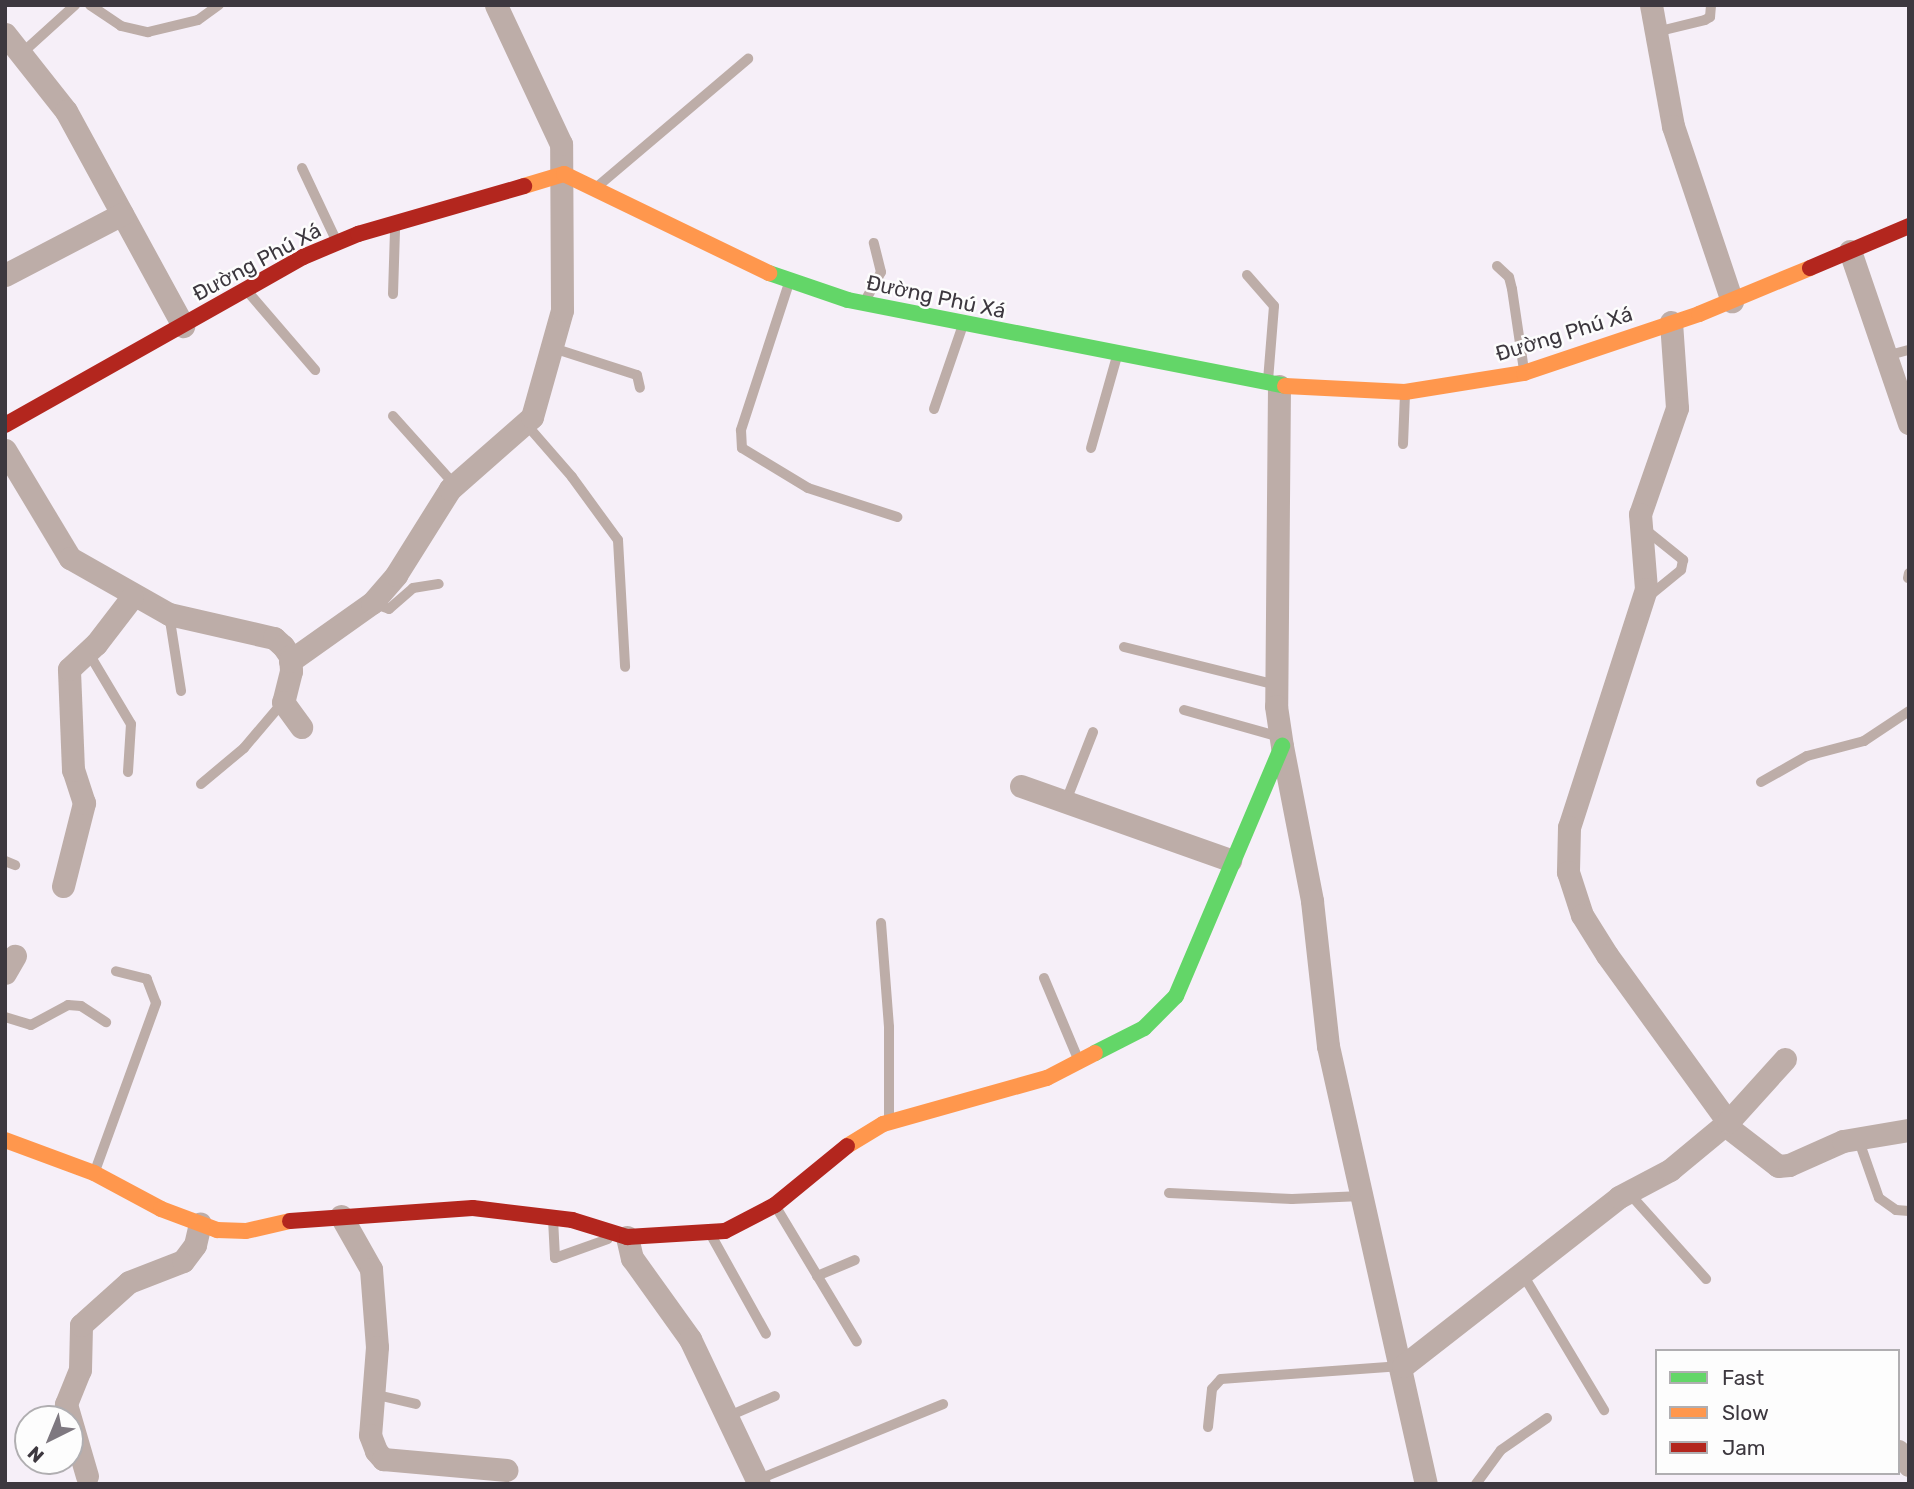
<!DOCTYPE html>
<meta charset="utf-8">
<style>
body{margin:0}
#map{position:relative;width:1914px;height:1489px;overflow:hidden;background:#f6eff8;font-family:Rubik,sans-serif}
div>[style]{position:absolute}
[style*='--x']{left:calc(var(--x)*1px);top:calc(var(--y)*1px);width:calc(var(--w)*1px);rotate:calc(var(--a)*1deg)}
.lane>*{height:10px;margin:-5px;padding:0 5px;transform-origin:5px;border-radius:5px;background:#bdada8}
.street>*{height:23px;margin:-11.5px;padding:0 11.5px;transform-origin:11.5px;border-radius:11.5px;background:#bdada8}
.fast>*{height:16px;margin:-8px;padding:0 8px;transform-origin:8px;border-radius:8px;background:#63d668}
.slow>*{height:16px;margin:-8px;padding:0 8px;transform-origin:8px;border-radius:8px;background:#ff974d}
.jam>*{height:16px;margin:-8px;padding:0 8px;transform-origin:8px;border-radius:8px;background:#b3261e}
span{translate:-50% -50%;white-space:nowrap;text-align:center;line-height:1.15;-webkit-text-stroke:5px #fdfdfd;paint-order:stroke}
.street-label{font-size:21px;color:#3d383f}
.frame{position:absolute;inset:0;border:7px solid #3d383f;pointer-events:none}
.legend{position:absolute;left:1655px;top:1349px;width:245px;height:126px;box-sizing:border-box;background:#fdfdfd;border:2px solid #b0aeb1;margin:0;padding:9px 12px;list-style:none;font-size:21px;color:#3d383f}
.legend li{display:flex;align-items:center;gap:14px;height:35px}
.legend b{width:35px;border:2px solid #b0aeb1}
.north{position:absolute;left:14px;top:1405px;width:70px;height:70px;box-sizing:border-box;background:#fdfdfd;border:2px solid #b0aeb1;border-radius:50%;rotate:223deg;font-size:19px;font-weight:700;line-height:28px;text-align:center;color:#3d383f}
.north::after{content:'';display:block;margin:auto;width:24px;height:32px;background:#7e7880;clip-path:polygon(50% 0,100% 100%,50% 72%,0 100%)}
</style>
<div id="map">
<div class="lane">
<i style="--x:90;--y:5;--w:37;--a:34"></i>
<i style="--x:121;--y:26;--w:28;--a:13"></i>
<i style="--x:148;--y:32;--w:51;--a:-13.5"></i>
<i style="--x:198;--y:20;--w:26;--a:-36"></i>
<i style="--x:1656;--y:32;--w:50;--a:-13.8"></i>
<i style="--x:1705;--y:20;--w:6;--a:-31"></i>
<i style="--x:1710;--y:17;--w:12;--a:-85"></i>
<i style="--x:21;--y:54;--w:73;--a:-42.2"></i>
<i style="--x:302;--y:168;--w:80;--a:64.7"></i>
<i style="--x:598;--y:186;--w:197;--a:-40.3"></i>
<i style="--x:1497;--y:266;--w:16;--a:43"></i>
<i style="--x:1509;--y:277;--w:12;--a:76"></i>
<i style="--x:1512;--y:289;--w:82;--a:81.6"></i>
<i style="--x:1247;--y:275;--w:41;--a:48.9"></i>
<i style="--x:1274;--y:306;--w:75;--a:94.6"></i>
<i style="--x:789;--y:283;--w:155;--a:108.1"></i>
<i style="--x:741;--y:430;--w:18;--a:87"></i>
<i style="--x:742;--y:448;--w:77;--a:31.2"></i>
<i style="--x:808;--y:488;--w:94;--a:18"></i>
<i style="--x:248;--y:292;--w:103;--a:49.3"></i>
<i style="--x:393;--y:294;--w:65;--a:-88.2"></i>
<i style="--x:865;--y:301;--w:33;--a:-61"></i>
<i style="--x:881;--y:272;--w:30;--a:-104"></i>
<i style="--x:553;--y:348;--w:88;--a:17.8"></i>
<i style="--x:637;--y:375;--w:13;--a:77"></i>
<i style="--x:1886;--y:356;--w:24;--a:-15"></i>
<i style="--x:934;--y:409;--w:89;--a:-71"></i>
<i style="--x:393;--y:416;--w:91;--a:48.1"></i>
<i style="--x:526;--y:424;--w:70;--a:49"></i>
<i style="--x:572;--y:477;--w:78;--a:53.9"></i>
<i style="--x:618;--y:540;--w:127;--a:86.8"></i>
<i style="--x:1403;--y:444;--w:49;--a:-87.7"></i>
<i style="--x:1091;--y:448;--w:96;--a:-74.2"></i>
<i style="--x:1642;--y:527;--w:53;--a:38.8"></i>
<i style="--x:1683;--y:560;--w:10;--a:101"></i>
<i style="--x:1681;--y:570;--w:43;--a:140.7"></i>
<i style="--x:1908;--y:578;--w:5;--a:-79"></i>
<i style="--x:372;--y:603;--w:18;--a:19"></i>
<i style="--x:389;--y:609;--w:32;--a:-41"></i>
<i style="--x:413;--y:588;--w:26;--a:-9"></i>
<i style="--x:169;--y:614;--w:78;--a:81.1"></i>
<i style="--x:1124;--y:647;--w:157;--a:14"></i>
<i style="--x:88;--y:652;--w:84;--a:59.2"></i>
<i style="--x:131;--y:724;--w:48;--a:93.6"></i>
<i style="--x:1184;--y:710;--w:100;--a:15.7"></i>
<i style="--x:1761;--y:782;--w:53;--a:-29.5"></i>
<i style="--x:1807;--y:756;--w:59;--a:-14.7"></i>
<i style="--x:1864;--y:741;--w:54;--a:-33.7"></i>
<i style="--x:201;--y:784;--w:56;--a:-39.9"></i>
<i style="--x:244;--y:748;--w:60;--a:-49.7"></i>
<i style="--x:1066;--y:801;--w:74;--a:-68.6"></i>
<i style="--x:5;--y:861;--w:11;--a:22"></i>
<i style="--x:881;--y:923;--w:104;--a:85.6"></i>
<i style="--x:889;--y:1027;--w:92;--a:90"></i>
<i style="--x:1044;--y:978;--w:88;--a:67.2"></i>
<i style="--x:5;--y:1017;--w:27;--a:17"></i>
<i style="--x:31;--y:1025;--w:42;--a:-28.4"></i>
<i style="--x:68;--y:1005;--w:13;--a:4"></i>
<i style="--x:81;--y:1006;--w:30;--a:33"></i>
<i style="--x:1859;--y:1141;--w:60;--a:70.7"></i>
<i style="--x:1879;--y:1198;--w:21;--a:35"></i>
<i style="--x:1896;--y:1210;--w:13;--a:4"></i>
<i style="--x:95;--y:1171;--w:179;--a:-70"></i>
<i style="--x:156;--y:1003;--w:26;--a:-111"></i>
<i style="--x:147;--y:979;--w:32;--a:-166"></i>
<i style="--x:1628;--y:1192;--w:117;--a:48.1"></i>
<i style="--x:1169;--y:1193;--w:123;--a:2.8"></i>
<i style="--x:1292;--y:1199;--w:70;--a:-2.5"></i>
<i style="--x:776;--y:1207;--w:157;--a:59"></i>
<i style="--x:553;--y:1219;--w:39;--a:87"></i>
<i style="--x:555;--y:1258;--w:56;--a:-19.7"></i>
<i style="--x:711;--y:1235;--w:113;--a:60.9"></i>
<i style="--x:1522;--y:1273;--w:160;--a:59.1"></i>
<i style="--x:817;--y:1276;--w:41;--a:-22.8"></i>
<i style="--x:373;--y:1394;--w:44;--a:13.1"></i>
<i style="--x:729;--y:1416;--w:50;--a:-23.5"></i>
<i style="--x:1208;--y:1427;--w:38;--a:-84"></i>
<i style="--x:1212;--y:1389;--w:13;--a:-48"></i>
<i style="--x:1221;--y:1379;--w:181;--a:-4.1"></i>
<i style="--x:757;--y:1480;--w:201;--a:-22.2"></i>
<i style="--x:1476;--y:1484;--w:42;--a:-53.7"></i>
<i style="--x:1501;--y:1450;--w:56;--a:-34.8"></i>
</div>
<div class="street">
<i style="--x:1651;--y:5;--w:123;--a:79.7"></i>
<i style="--x:1673;--y:126;--w:185;--a:71.4"></i>
<i style="--x:5;--y:34;--w:98;--a:51.6"></i>
<i style="--x:66;--y:111;--w:245;--a:61.4"></i>
<i style="--x:1850;--y:251;--w:182;--a:71.1"></i>
<i style="--x:5;--y:275;--w:132;--a:-27.5"></i>
<i style="--x:1671;--y:322;--w:86;--a:86"></i>
<i style="--x:1677;--y:408;--w:112;--a:109.2"></i>
<i style="--x:1640;--y:514;--w:75;--a:85.4"></i>
<i style="--x:1646;--y:589;--w:250;--a:107.9"></i>
<i style="--x:1569;--y:827;--w:45;--a:91.3"></i>
<i style="--x:1568;--y:872;--w:45;--a:72"></i>
<i style="--x:1582;--y:915;--w:47;--a:58"></i>
<i style="--x:1607;--y:955;--w:206;--a:54.1"></i>
<i style="--x:1279;--y:386;--w:320;--a:90.5"></i>
<i style="--x:1276;--y:706;--w:40;--a:81.5"></i>
<i style="--x:1282;--y:746;--w:158;--a:79"></i>
<i style="--x:1312;--y:901;--w:146;--a:83.7"></i>
<i style="--x:1328;--y:1046;--w:449;--a:77.4"></i>
<i style="--x:5;--y:450;--w:126;--a:59"></i>
<i style="--x:70;--y:558;--w:114;--a:29.5"></i>
<i style="--x:169;--y:614;--w:108;--a:12.9"></i>
<i style="--x:274;--y:638;--w:12;--a:42"></i>
<i style="--x:283;--y:646;--w:12;--a:55"></i>
<i style="--x:290;--y:656;--w:15;--a:86"></i>
<i style="--x:291;--y:671;--w:32;--a:104"></i>
<i style="--x:283;--y:702;--w:31;--a:54"></i>
<i style="--x:290;--y:661;--w:100;--a:-35.3"></i>
<i style="--x:372;--y:603;--w:37;--a:-49"></i>
<i style="--x:396;--y:575;--w:102;--a:-57.9"></i>
<i style="--x:450;--y:489;--w:109;--a:-41.3"></i>
<i style="--x:532;--y:417;--w:111;--a:-74.3"></i>
<i style="--x:562;--y:310;--w:166;--a:-90.3"></i>
<i style="--x:561;--y:144;--w:153;--a:-115.1"></i>
<i style="--x:1021;--y:786;--w:222;--a:19.5"></i>
<i style="--x:63;--y:886;--w:86;--a:-75.8"></i>
<i style="--x:84;--y:803;--w:35;--a:-108"></i>
<i style="--x:73;--y:770;--w:101;--a:-92.3"></i>
<i style="--x:69;--y:669;--w:37;--a:-43"></i>
<i style="--x:96;--y:644;--w:59;--a:-52.5"></i>
<i style="--x:5;--y:973;--w:20;--a:-60"></i>
<i style="--x:1725;--y:1125;--w:67;--a:37.7"></i>
<i style="--x:1778;--y:1166;--w:11;--a:-5"></i>
<i style="--x:1789;--y:1165;--w:59;--a:-24"></i>
<i style="--x:1843;--y:1141;--w:67;--a:-9.5"></i>
<i style="--x:341;--y:1216;--w:61;--a:60.5"></i>
<i style="--x:371;--y:1269;--w:78;--a:85.6"></i>
<i style="--x:377;--y:1347;--w:88;--a:94.5"></i>
<i style="--x:370;--y:1435;--w:17;--a:69"></i>
<i style="--x:376;--y:1451;--w:11;--a:49"></i>
<i style="--x:383;--y:1459;--w:124;--a:5.1"></i>
<i style="--x:627;--y:1237;--w:22;--a:77"></i>
<i style="--x:632;--y:1258;--w:100;--a:54.4"></i>
<i style="--x:690;--y:1339;--w:161;--a:64.6"></i>
<i style="--x:1403;--y:1366;--w:274;--a:-38"></i>
<i style="--x:1619;--y:1197;--w:58;--a:-27.9"></i>
<i style="--x:1670;--y:1170;--w:75;--a:-39.6"></i>
<i style="--x:1728;--y:1122;--w:85;--a:-47.9"></i>
<i style="--x:1898;--y:1451;--w:18;--a:52"></i>
<i style="--x:87;--y:1476;--w:75;--a:-106.3"></i>
<i style="--x:66;--y:1404;--w:37;--a:-68"></i>
<i style="--x:80;--y:1370;--w:45;--a:-88.7"></i>
<i style="--x:81;--y:1325;--w:64;--a:-41.9"></i>
<i style="--x:129;--y:1282;--w:58;--a:-21.3"></i>
<i style="--x:183;--y:1261;--w:20;--a:-53"></i>
<i style="--x:195;--y:1245;--w:22;--a:-77"></i>
</div>
<div class="fast">
<i style="--x:769;--y:273;--w:83;--a:18.9"></i>
<i style="--x:848;--y:300;--w:445;--a:11.1"></i>
<i style="--x:1095;--y:1053;--w:55;--a:-27"></i>
<i style="--x:1144;--y:1028;--w:45;--a:-45"></i>
<i style="--x:1176;--y:996;--w:272;--a:-67"></i>
</div>
<div class="slow">
<i style="--x:524;--y:186;--w:42;--a:-16.7"></i>
<i style="--x:564;--y:174;--w:228;--a:25.8"></i>
<i style="--x:1285;--y:386;--w:120;--a:2.9"></i>
<i style="--x:1405;--y:392;--w:121;--a:-9.1"></i>
<i style="--x:1524;--y:373;--w:185;--a:-18.6"></i>
<i style="--x:1699;--y:314;--w:120;--a:-22.5"></i>
<i style="--x:5;--y:1140;--w:95;--a:20.3"></i>
<i style="--x:94;--y:1173;--w:76;--a:28.2"></i>
<i style="--x:161;--y:1209;--w:60;--a:20.6"></i>
<i style="--x:217;--y:1230;--w:29;--a:2"></i>
<i style="--x:246;--y:1231;--w:45;--a:-12.8"></i>
<i style="--x:847;--y:1146;--w:42;--a:-31.4"></i>
<i style="--x:883;--y:1124;--w:170;--a:-15.7"></i>
<i style="--x:1047;--y:1078;--w:54;--a:-27.5"></i>
</div>
<div class="jam">
<i style="--x:1810;--y:268;--w:108;--a:-23"></i>
<i style="--x:5;--y:425;--w:342;--a:-29.4"></i>
<i style="--x:303;--y:257;--w:60;--a:-22.7"></i>
<i style="--x:358;--y:234;--w:173;--a:-16.1"></i>
<i style="--x:290;--y:1221;--w:183;--a:-4.1"></i>
<i style="--x:473;--y:1208;--w:100;--a:6.9"></i>
<i style="--x:572;--y:1220;--w:58;--a:17.2"></i>
<i style="--x:627;--y:1237;--w:98;--a:-3.5"></i>
<i style="--x:725;--y:1231;--w:56;--a:-27.5"></i>
<i style="--x:775;--y:1205;--w:93;--a:-39.3"></i>
</div>
<div class="street-label">
<span style="left:257px;top:262px;rotate:-28deg">Đường Phú Xá</span>
<span style="left:936px;top:297px;rotate:12deg">Đường Phú Xá</span>
<span style="left:1564px;top:334px;rotate:-17deg">Đường Phú Xá</span>
</div>
<div class="frame"></div>
<ul class="legend">
<li><b style="height:9px;background:#63d668"></b>Fast</li>
<li><b style="height:9px;background:#ff974d"></b>Slow</li>
<li><b style="height:9px;background:#b3261e"></b>Jam</li>
</ul>
<div class="north">N</div>
</div>
